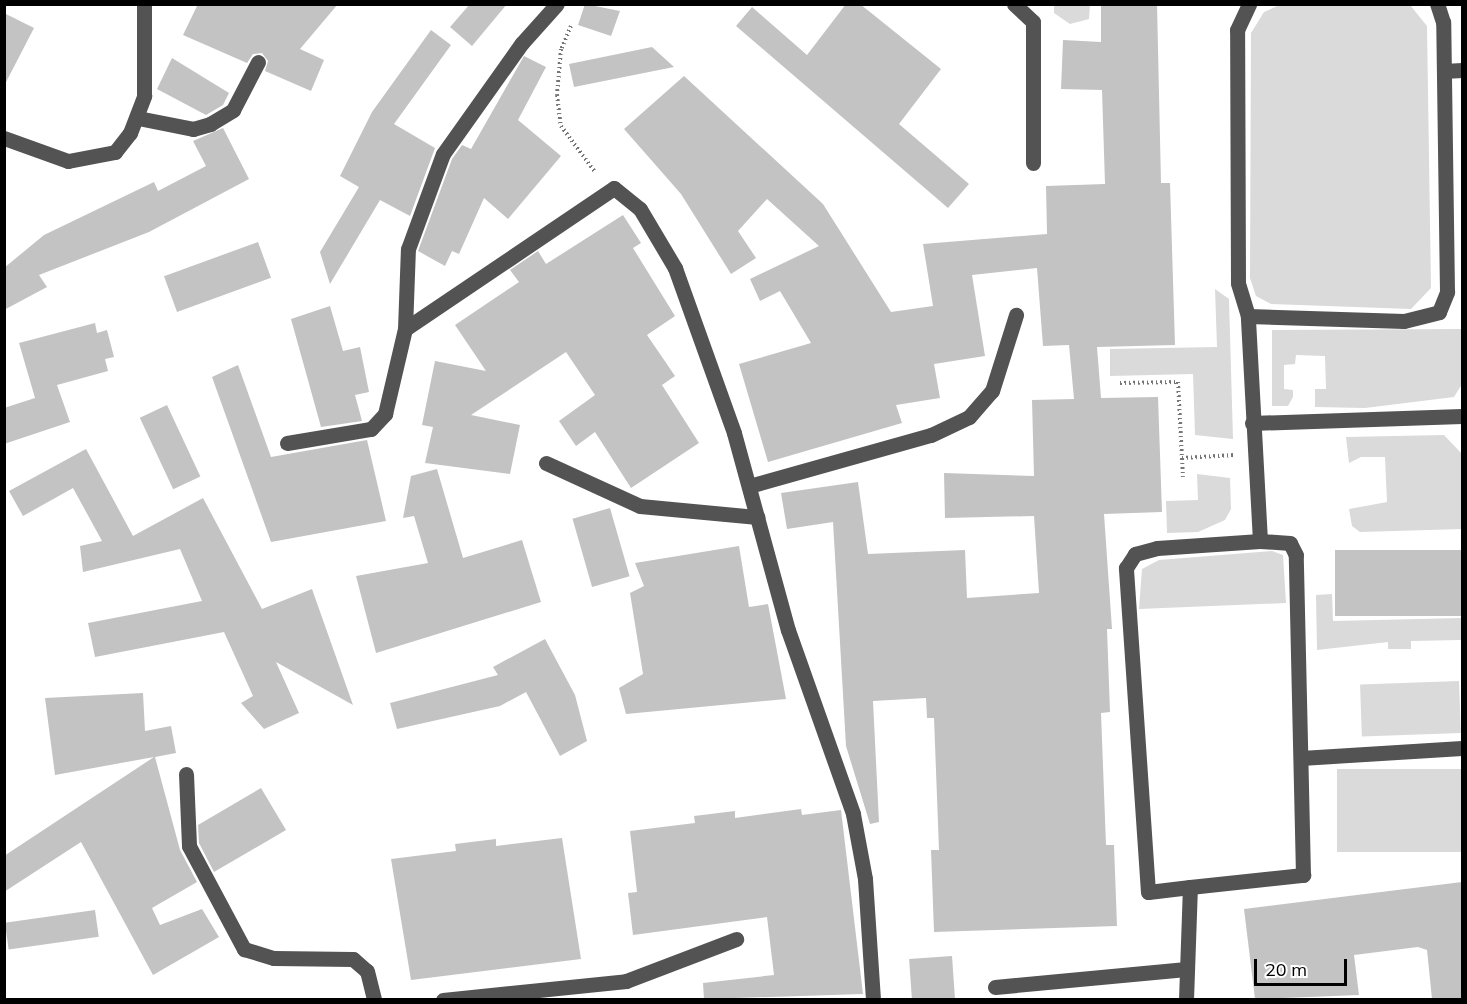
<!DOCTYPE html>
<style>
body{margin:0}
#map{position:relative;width:1467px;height:1004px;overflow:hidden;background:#fff;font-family:Mulish,sans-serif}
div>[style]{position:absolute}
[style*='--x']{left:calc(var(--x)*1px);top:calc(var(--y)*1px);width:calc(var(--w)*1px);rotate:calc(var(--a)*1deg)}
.green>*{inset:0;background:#dadada;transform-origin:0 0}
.building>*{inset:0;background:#c3c3c3;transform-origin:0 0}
.path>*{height:4px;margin-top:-2px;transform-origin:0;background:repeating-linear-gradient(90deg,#757575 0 1.5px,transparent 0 4.5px)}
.minor>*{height:15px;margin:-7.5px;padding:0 7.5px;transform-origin:7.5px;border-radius:7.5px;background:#535353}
span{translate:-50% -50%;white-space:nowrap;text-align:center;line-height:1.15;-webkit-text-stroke:4.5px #fff;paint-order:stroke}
.frame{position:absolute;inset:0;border:6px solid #000;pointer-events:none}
.scale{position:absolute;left:1254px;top:959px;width:93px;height:27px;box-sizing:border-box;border:3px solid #000;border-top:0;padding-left:8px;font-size:18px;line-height:21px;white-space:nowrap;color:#000;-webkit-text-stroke:4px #fff;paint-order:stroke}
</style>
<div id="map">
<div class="green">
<i style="clip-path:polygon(1282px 4px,1410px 5px,1427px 26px,1431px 288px,1411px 309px,1271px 304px,1256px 296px,1250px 278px,1251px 33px,1264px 12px)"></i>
<i style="clip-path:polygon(1054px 5px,1090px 5px,1089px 19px,1070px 24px,1054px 13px)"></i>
<i style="clip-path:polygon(1215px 289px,1229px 299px,1233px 439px,1195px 435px,1193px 374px,1110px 376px,1110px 349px,1217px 347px)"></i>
<i style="clip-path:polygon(1462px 306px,1462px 384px,1454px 397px,1365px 408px,1315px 407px,1315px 389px,1326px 389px,1325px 356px,1296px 355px,1295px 364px,1284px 365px,1284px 389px,1293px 390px,1293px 397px,1288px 406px,1272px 406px,1272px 330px,1461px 329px)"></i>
<i style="clip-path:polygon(1444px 435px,1462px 454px,1462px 529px,1360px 532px,1352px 526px,1349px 509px,1387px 502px,1385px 457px,1361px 457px,1349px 463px,1346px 437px)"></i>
<i style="clip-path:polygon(1197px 474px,1230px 478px,1231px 509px,1225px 520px,1198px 532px,1167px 533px,1166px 501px,1198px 500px)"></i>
<i style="clip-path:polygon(1272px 551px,1283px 555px,1286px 603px,1139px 609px,1142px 569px,1159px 560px)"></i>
<i style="clip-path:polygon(1332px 594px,1333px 621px,1462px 618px,1462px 647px,1461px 640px,1411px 641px,1411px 649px,1388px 649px,1388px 642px,1317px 650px,1316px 595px)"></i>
<i style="left:1459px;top:681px;width:52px;height:99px;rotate:88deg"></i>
<i style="left:1462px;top:769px;width:83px;height:125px;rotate:90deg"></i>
</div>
<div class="building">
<i style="clip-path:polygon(198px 4px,338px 4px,300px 49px,324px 60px,311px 91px,265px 71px,268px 61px,262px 53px,253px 54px,247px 63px,183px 35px)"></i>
<i style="clip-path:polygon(470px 4px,507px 4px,472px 46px,450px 27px)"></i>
<i style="clip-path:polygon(585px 4px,620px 11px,611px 36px,578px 25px)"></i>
<i style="clip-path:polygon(846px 4px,860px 4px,941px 69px,899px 124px,969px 184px,948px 208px,736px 26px,752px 7px,807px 55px)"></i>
<i style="clip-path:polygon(1101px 4px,1157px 4px,1161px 183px,1170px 183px,1175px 345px,1097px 347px,1101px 398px,1158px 397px,1162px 512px,1104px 514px,1112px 629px,1107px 629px,1110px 712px,1101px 713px,1106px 845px,1114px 845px,1117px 926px,934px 932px,931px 850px,939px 850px,934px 718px,927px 718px,926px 698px,873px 701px,879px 822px,870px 824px,846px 746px,833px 522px,787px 529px,781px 493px,858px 482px,868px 554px,965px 550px,967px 598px,1039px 593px,1034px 516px,945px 518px,944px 473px,1034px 476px,1032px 400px,1074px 399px,1069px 345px,1043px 346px,1037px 268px,972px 275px,985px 356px,934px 364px,940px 398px,896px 405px,902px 423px,768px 462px,739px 364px,811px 343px,780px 291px,760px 301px,750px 279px,819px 246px,767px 199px,738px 231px,756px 258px,731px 274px,681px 194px,624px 129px,684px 76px,823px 204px,891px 312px,933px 306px,923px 244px,1047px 234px,1046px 186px,1105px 184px,1102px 90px,1061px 89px,1063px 40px,1101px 42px)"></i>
<i style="clip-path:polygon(4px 13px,34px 28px,4px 86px)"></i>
<i style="clip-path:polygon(431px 30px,451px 45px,394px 124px,435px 148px,410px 216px,380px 200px,330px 284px,320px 252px,359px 187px,340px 176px,372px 112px)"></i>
<i style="clip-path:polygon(652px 47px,674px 67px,574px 87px,569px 64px)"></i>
<i style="clip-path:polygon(524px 56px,546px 67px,518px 120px,561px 156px,508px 219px,484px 198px,459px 254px,452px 251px,445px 266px,418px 251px,452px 159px,462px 145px,471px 149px)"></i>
<i style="clip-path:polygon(172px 58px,229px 93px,223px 105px,206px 115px,157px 89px)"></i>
<i style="clip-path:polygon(223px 128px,249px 179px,149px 232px,39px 275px,47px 287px,4px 310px,4px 268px,44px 235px,154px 182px,158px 191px,206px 166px,193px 141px)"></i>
<i style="clip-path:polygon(623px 215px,641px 243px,633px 248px,675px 316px,647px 335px,675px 376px,662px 385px,699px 443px,631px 488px,595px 432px,576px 446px,559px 421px,595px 395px,566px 352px,471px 415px,520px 425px,510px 474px,425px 463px,433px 427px,422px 425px,435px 361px,486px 371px,455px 325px,519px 282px,510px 270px,538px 251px,546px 264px)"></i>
<i style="left:258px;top:242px;width:38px;height:100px;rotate:70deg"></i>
<i style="clip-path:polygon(330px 306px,343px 351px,360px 347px,369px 392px,355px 395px,362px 421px,321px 427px,291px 319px)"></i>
<i style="clip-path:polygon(95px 323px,97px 333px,107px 330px,114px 357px,105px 359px,108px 371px,57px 385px,70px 422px,4px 444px,4px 408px,35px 398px,19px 343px)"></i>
<i style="clip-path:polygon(238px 365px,271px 457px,367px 440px,386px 521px,271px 542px,212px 377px)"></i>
<i style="left:167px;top:405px;width:79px;height:30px;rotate:65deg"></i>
<i style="clip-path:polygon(86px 449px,133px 536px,203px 498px,262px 609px,312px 589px,353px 705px,276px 662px,299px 713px,264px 729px,241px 703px,253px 696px,224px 632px,95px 657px,88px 623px,202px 601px,180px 549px,83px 572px,80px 546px,102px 541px,73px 488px,23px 516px,9px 491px)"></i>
<i style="clip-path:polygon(437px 469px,463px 558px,522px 540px,541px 602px,376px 653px,356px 576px,428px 563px,414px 516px,403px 518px,411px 476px)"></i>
<i style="left:610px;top:508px;width:71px;height:39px;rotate:74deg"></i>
<i style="clip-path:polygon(739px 546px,749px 607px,768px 604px,786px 699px,626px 714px,619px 688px,643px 674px,630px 593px,644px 586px,635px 563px)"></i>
<i style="left:1462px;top:550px;width:66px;height:127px;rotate:90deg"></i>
<i style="clip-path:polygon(545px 639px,575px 695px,587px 741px,560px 756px,526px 692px,500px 706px,397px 729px,390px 703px,498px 675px,493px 667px)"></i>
<i style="clip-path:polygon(143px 693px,145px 731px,171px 726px,176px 753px,155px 757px,180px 850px,197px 882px,152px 908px,160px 925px,202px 909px,219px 937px,153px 975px,81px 842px,4px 892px,4px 856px,154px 757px,55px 775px,45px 698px)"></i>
<i style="clip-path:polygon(261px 788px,286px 830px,214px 872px,199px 843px,198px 825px)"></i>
<i style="clip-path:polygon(801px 809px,802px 815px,841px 810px,863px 994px,704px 999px,703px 983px,774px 975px,767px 917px,633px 935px,628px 893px,637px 892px,630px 831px,695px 823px,694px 816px,735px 811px,735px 818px)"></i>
<i style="clip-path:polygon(562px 838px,581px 959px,411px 980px,391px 859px,456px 851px,455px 844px,496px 839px,496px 846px)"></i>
<i style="clip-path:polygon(1462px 882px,1462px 999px,1432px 999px,1427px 950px,1418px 947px,1354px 955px,1359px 995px,1255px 999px,1244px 909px)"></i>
<i style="left:95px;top:910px;width:27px;height:91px;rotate:82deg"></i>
<i style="left:952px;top:956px;width:43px;height:43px;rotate:86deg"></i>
</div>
<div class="path">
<i style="--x:571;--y:26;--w:25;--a:113"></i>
<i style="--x:561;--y:49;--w:46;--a:95"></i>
<i style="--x:557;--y:95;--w:31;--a:83"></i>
<i style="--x:561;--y:126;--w:57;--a:53.5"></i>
<i style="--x:1120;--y:383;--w:58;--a:-1"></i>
<i style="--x:1178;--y:382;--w:95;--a:87"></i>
<i style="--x:1182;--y:458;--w:52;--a:-3.3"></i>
</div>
<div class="minor">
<i style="--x:1014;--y:4;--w:26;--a:43"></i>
<i style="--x:1033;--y:22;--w:141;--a:90"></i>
<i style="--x:1444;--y:71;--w:18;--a:-3"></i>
<i style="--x:138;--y:118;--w:56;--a:11.3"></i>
<i style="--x:193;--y:129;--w:18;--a:-16"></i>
<i style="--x:210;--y:124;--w:27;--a:-31"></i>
<i style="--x:233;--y:110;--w:54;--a:-62.5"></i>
<i style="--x:4;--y:138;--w:68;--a:19.8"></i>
<i style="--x:68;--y:161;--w:48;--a:-10.8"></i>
<i style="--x:115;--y:152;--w:24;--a:-52"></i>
<i style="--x:130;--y:133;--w:40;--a:-69"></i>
<i style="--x:144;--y:96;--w:92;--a:-90"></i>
<i style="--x:1248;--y:316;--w:156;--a:1.8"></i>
<i style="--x:1404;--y:321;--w:36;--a:-14"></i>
<i style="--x:1439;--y:312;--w:22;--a:-68"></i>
<i style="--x:1447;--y:292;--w:270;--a:-90.8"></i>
<i style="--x:1443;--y:22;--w:19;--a:-108"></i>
<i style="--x:405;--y:329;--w:80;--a:-87.9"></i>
<i style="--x:408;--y:249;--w:101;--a:-69.8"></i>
<i style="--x:443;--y:154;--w:136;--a:-54.6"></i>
<i style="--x:522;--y:43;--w:52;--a:-48.1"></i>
<i style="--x:1252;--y:423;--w:210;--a:-1.9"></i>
<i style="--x:287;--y:443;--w:85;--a:-9.5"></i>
<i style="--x:371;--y:429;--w:21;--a:-47"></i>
<i style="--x:385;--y:414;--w:87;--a:-76.8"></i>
<i style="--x:405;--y:329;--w:252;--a:-34"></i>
<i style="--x:614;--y:188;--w:33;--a:39"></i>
<i style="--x:640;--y:209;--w:69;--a:59.3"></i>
<i style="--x:675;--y:268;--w:175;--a:70.3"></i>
<i style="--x:734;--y:433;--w:204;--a:74.7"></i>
<i style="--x:788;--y:630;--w:195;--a:70.5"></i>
<i style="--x:853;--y:814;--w:66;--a:79.5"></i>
<i style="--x:865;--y:879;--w:121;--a:86.2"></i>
<i style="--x:546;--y:463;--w:103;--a:24.6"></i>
<i style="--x:640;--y:506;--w:118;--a:5.4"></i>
<i style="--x:749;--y:486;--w:189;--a:-15.7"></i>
<i style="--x:931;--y:435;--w:42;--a:-25.3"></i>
<i style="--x:969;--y:417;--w:35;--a:-49"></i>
<i style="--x:992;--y:391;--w:80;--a:-72.5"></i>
<i style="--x:1301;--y:758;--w:161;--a:-3.6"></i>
<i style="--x:186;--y:774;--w:72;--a:87.6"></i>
<i style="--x:189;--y:846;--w:117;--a:61.9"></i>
<i style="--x:244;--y:949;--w:31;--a:17"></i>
<i style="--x:274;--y:958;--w:79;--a:0.7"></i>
<i style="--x:353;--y:959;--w:18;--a:41"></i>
<i style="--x:367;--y:971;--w:30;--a:76"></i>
<i style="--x:1190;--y:887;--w:42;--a:173.2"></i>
<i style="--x:1148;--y:892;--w:325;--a:-93.9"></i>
<i style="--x:1126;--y:568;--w:17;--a:-57"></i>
<i style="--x:1135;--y:554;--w:23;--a:-15"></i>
<i style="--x:1157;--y:548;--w:103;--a:-3.9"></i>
<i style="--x:995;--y:987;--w:192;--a:-5.4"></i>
<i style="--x:443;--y:1000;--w:184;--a:-5.9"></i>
<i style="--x:626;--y:981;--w:118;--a:-20.9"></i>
<i style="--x:1186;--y:1000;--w:113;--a:-88"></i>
<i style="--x:1190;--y:887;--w:114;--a:-6.1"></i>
<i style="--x:1303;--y:875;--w:320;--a:-91.3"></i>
<i style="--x:1296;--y:555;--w:13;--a:-117"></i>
<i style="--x:1290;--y:543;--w:30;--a:-176"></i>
<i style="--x:1260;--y:541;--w:225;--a:-93.1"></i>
<i style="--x:1248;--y:316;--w:34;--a:-107"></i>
<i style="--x:1238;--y:283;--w:253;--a:-90.2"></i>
<i style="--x:1237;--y:30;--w:29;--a:-65"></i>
</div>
<div class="frame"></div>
<div class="scale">20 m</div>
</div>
